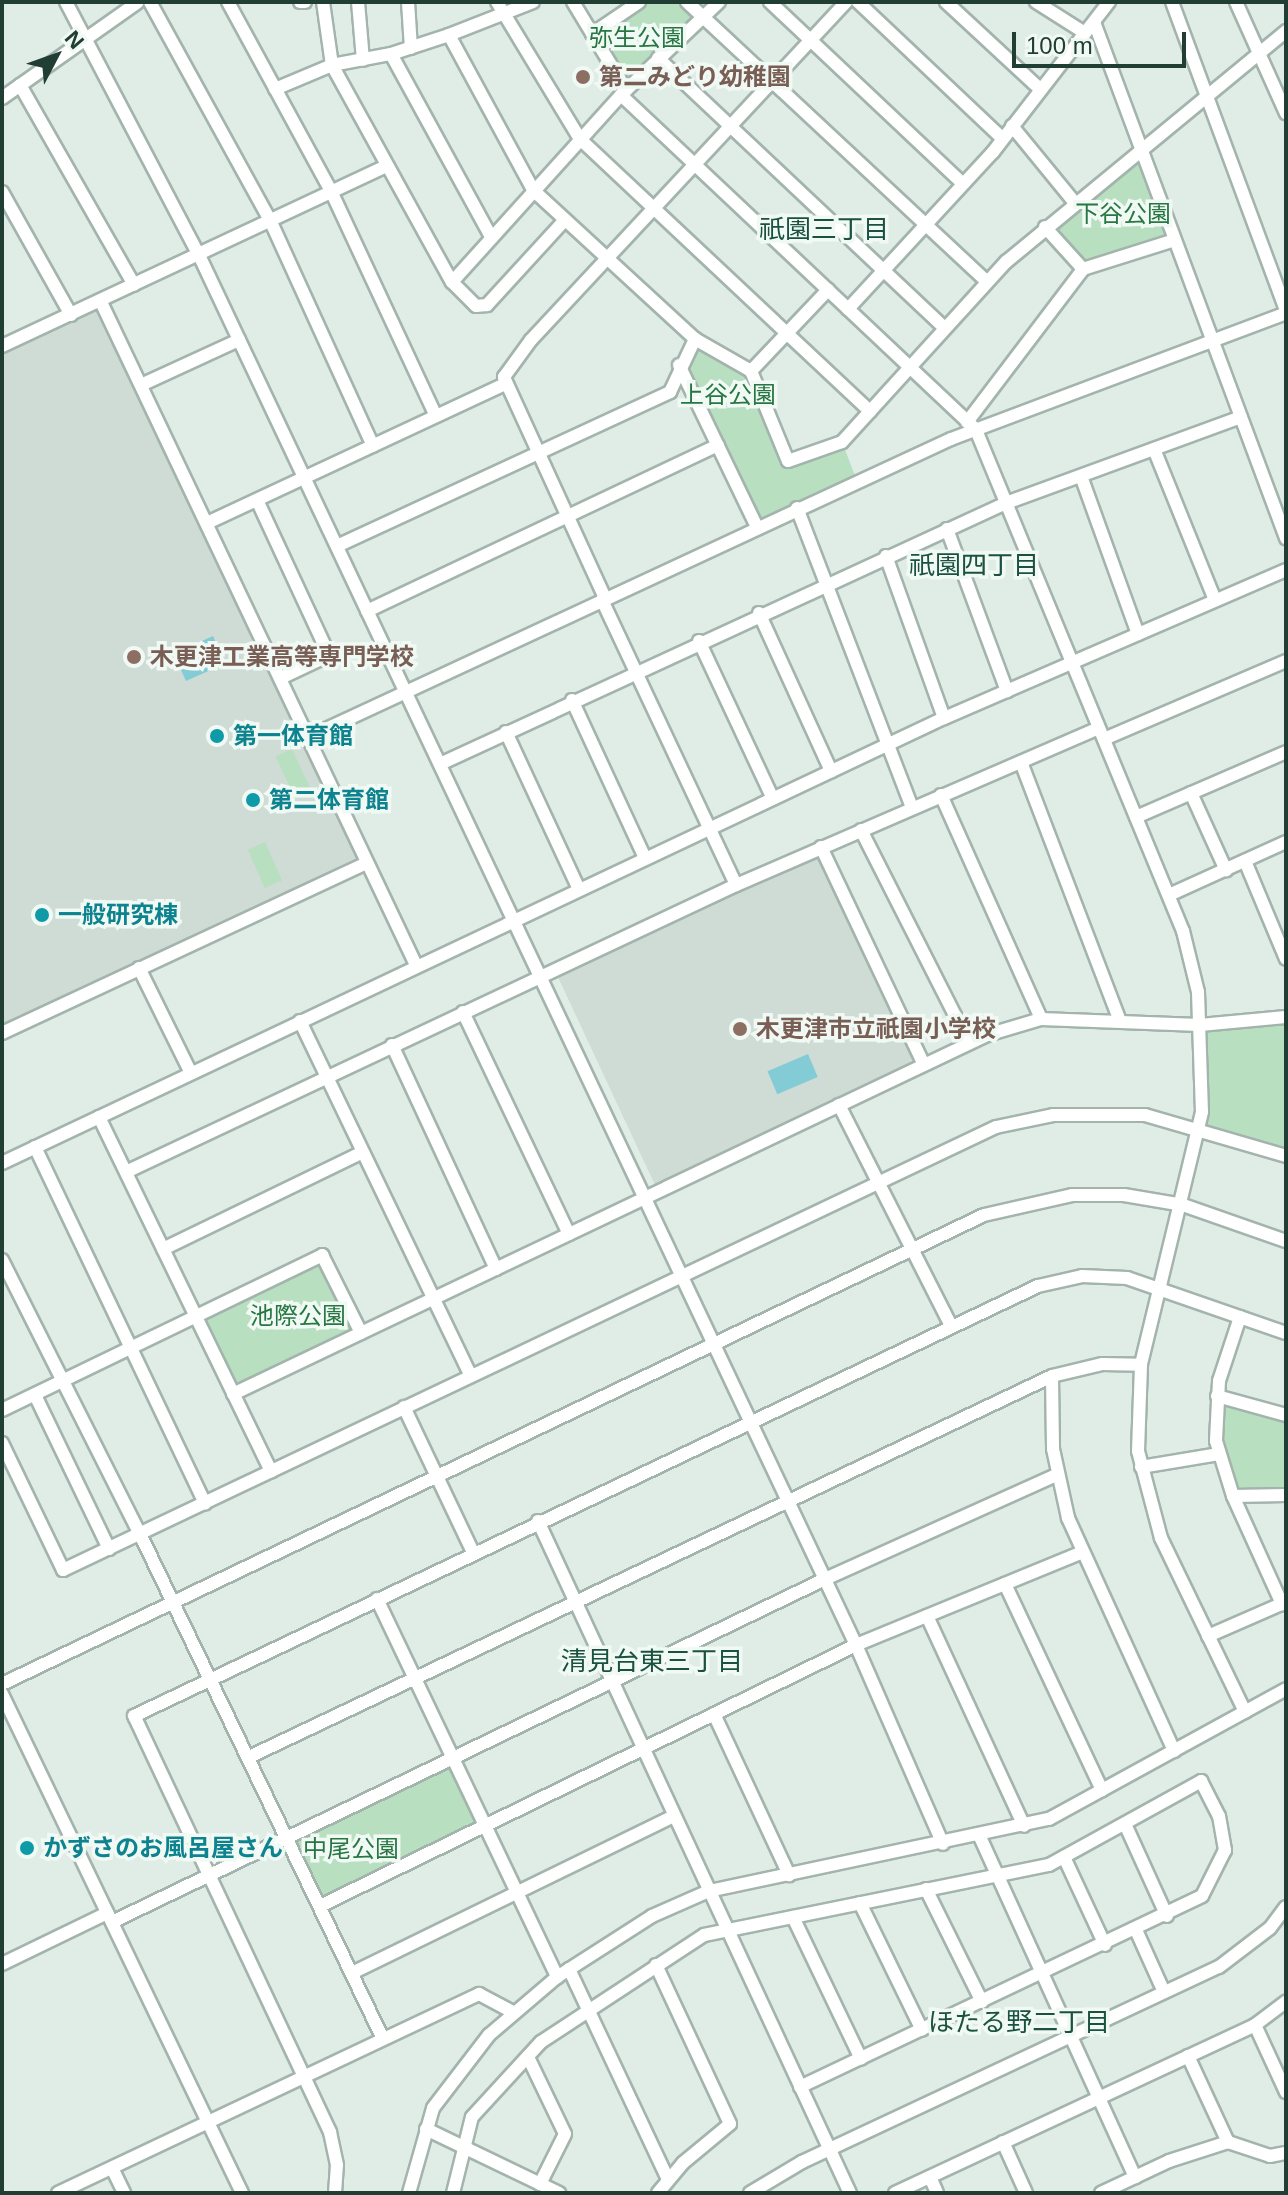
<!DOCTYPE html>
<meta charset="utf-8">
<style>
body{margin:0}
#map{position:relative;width:1288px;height:2195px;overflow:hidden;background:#e0ece6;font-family:Helvetica,"Noto Sans JP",sans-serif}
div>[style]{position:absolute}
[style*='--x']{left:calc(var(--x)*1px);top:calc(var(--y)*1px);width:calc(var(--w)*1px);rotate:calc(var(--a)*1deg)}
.built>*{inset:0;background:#cedcd5}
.green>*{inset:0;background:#b8dfc0;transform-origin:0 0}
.water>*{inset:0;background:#84ccd5;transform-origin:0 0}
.roads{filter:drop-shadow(2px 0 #a3b4ad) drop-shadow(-2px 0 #a3b4ad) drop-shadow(0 2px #a3b4ad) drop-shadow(0 -2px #a3b4ad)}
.minor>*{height:12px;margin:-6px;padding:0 6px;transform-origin:6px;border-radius:6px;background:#fff}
.dots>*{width:22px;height:22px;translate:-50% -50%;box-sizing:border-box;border:4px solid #f1f9f4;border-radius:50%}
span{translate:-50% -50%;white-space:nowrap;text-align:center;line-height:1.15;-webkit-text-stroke:7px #f1f9f4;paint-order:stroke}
.park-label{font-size:24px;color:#277743}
.education-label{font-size:24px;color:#785e54;font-weight:700}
.left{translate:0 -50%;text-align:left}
.culture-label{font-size:24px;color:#0d838f;font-weight:700}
.neighbourhood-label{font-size:26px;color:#1a5141}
.frame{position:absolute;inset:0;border:4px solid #203e34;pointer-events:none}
.north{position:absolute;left:16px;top:16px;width:80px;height:80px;-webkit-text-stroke:6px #f1f9f4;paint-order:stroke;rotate:49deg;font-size:22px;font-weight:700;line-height:32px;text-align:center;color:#203e34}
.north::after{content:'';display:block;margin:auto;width:28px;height:36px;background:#203e34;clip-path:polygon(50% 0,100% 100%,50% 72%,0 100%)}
.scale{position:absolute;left:1012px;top:32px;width:174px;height:36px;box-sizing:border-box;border:4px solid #203e34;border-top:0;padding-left:10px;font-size:24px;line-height:28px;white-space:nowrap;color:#203e34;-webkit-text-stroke:6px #f1f9f4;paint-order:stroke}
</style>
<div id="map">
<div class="built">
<i style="clip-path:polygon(98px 310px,232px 583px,357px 858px,2px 1027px,2px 354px)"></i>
<i style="clip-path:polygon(816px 855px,915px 1055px,911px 1062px,655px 1185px,557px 975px)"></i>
</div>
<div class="green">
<i style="clip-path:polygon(639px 2px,687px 2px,701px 16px,626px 90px,592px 34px)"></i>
<i style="clip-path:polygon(1142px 149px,1175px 240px,1083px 269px,1045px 227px)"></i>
<i style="clip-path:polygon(695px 339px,751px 371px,788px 461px,842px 442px,857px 481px,757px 527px,679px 365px)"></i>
<i style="left:292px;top:749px;width:41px;height:18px;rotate:65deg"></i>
<i style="left:265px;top:842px;width:42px;height:19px;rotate:66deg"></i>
<i style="clip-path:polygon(1286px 1017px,1286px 1155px,1200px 1127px,1200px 1025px)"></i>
<i style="left:322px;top:1255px;width:87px;height:141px;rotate:63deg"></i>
<i style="clip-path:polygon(1217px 1396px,1286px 1415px,1286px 1495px,1233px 1496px,1221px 1460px)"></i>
<i style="left:453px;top:1758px;width:75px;height:184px;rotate:64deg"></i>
</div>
<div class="water">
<i style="left:213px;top:636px;width:30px;height:43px;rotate:66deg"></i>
<i style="left:808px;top:1054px;width:25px;height:44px;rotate:67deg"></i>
</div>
<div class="roads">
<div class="minor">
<i style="--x:66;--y:2;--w:284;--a:62.3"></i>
<i style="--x:198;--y:253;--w:1540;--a:64.7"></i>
<i style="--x:856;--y:1645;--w:217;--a:66.4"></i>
<i style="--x:150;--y:2;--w:249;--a:61.2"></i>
<i style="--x:270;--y:220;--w:248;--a:65.5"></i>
<i style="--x:228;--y:2;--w:215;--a:61.4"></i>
<i style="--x:331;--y:191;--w:248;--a:65"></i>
<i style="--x:300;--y:2;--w:5;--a:0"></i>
<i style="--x:323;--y:2;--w:64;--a:81.9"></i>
<i style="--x:332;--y:65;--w:248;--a:61.1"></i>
<i style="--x:452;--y:282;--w:34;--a:45"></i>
<i style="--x:476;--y:306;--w:11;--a:-5"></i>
<i style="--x:487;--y:305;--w:115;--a:-47.5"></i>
<i style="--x:358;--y:2;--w:58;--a:85.1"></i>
<i style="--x:408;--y:2;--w:46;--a:86.3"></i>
<i style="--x:497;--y:2;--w:160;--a:58.8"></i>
<i style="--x:580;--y:139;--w:398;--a:43.2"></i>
<i style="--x:573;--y:2;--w:103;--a:58.9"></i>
<i style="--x:687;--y:2;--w:410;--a:43"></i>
<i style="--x:770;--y:2;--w:265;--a:43.3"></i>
<i style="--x:858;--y:2;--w:199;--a:43.4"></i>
<i style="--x:946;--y:2;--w:128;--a:42.8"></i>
<i style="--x:1036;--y:2;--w:58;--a:32.3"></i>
<i style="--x:1172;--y:2;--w:328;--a:69.7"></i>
<i style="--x:1236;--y:2;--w:122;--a:65.8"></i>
<i style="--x:1094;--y:22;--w:551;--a:69.59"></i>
<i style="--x:592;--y:34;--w:57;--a:-34.2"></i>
<i style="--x:449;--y:35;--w:176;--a:61.5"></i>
<i style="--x:533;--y:190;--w:220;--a:42.6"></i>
<i style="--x:695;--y:339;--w:64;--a:29.7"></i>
<i style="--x:751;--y:371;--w:97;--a:67.7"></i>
<i style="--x:788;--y:461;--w:57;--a:-19.4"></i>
<i style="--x:842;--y:442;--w:244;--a:-47.7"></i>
<i style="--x:1006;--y:262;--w:363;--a:-39.5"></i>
<i style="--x:391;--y:54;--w:209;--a:61.3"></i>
<i style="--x:658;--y:58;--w:394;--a:43.3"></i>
<i style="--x:20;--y:85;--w:230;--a:60.3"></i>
<i style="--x:275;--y:89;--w:62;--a:-22.8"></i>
<i style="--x:332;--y:65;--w:60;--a:-10.6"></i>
<i style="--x:391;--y:54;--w:61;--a:-18.1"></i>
<i style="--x:449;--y:35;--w:90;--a:-21.4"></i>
<i style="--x:621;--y:95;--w:488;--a:43.3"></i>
<i style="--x:976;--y:430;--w:542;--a:67.55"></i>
<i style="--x:1183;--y:931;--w:63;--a:76.2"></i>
<i style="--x:1198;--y:992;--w:120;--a:88.1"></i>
<i style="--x:1202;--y:1112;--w:260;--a:103.6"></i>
<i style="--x:1141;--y:1365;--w:86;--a:92"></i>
<i style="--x:1138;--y:1451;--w:90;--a:75.2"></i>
<i style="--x:1161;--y:1538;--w:193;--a:64.2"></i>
<i style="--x:2;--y:98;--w:166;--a:-35.2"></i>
<i style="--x:1012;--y:126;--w:99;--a:50.7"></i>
<i style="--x:2;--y:192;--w:141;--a:60.7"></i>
<i style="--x:1045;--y:227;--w:57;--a:47.9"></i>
<i style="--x:452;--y:282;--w:252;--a:-47.9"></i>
<i style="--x:621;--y:95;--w:135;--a:-43.5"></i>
<i style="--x:101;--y:302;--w:734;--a:64.59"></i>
<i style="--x:848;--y:309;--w:214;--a:-47.3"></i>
<i style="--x:993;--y:152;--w:190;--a:-52.3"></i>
<i style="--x:2;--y:346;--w:422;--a:-25.1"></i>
<i style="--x:679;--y:365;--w:180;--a:64.3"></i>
<i style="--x:751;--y:371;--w:112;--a:-46.5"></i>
<i style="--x:141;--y:385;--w:108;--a:-24.7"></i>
<i style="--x:967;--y:422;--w:192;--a:-52.8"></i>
<i style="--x:1083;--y:269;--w:96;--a:-17.5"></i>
<i style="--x:1154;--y:449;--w:163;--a:68"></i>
<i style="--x:1081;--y:476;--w:168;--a:70.2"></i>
<i style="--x:257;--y:500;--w:171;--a:65.1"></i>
<i style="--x:329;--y:655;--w:53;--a:154.4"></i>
<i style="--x:797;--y:508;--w:321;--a:69"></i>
<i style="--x:207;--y:523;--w:327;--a:-25"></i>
<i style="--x:947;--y:529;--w:173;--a:69.7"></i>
<i style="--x:337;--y:546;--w:367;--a:-24.8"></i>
<i style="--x:670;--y:392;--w:59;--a:-64.7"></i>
<i style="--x:886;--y:556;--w:172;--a:70.3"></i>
<i style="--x:605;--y:598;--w:243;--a:-114.6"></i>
<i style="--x:504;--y:377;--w:46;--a:-53.9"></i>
<i style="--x:531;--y:340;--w:462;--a:-47"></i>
<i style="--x:602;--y:600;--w:315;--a:64.8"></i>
<i style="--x:367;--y:611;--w:388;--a:-25.3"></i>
<i style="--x:759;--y:613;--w:174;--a:65.5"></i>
<i style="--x:699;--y:641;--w:174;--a:64.9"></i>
<i style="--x:572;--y:700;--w:174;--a:65.2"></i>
<i style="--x:506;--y:732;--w:173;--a:65.1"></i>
<i style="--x:309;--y:737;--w:708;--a:-24.9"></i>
<i style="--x:951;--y:439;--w:358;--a:-20.6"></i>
<i style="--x:1104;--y:739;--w:198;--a:-23.2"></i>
<i style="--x:1021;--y:762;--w:274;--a:69.1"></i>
<i style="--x:440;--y:764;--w:623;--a:-24.76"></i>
<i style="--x:1006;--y:503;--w:250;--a:-20.1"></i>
<i style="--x:1191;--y:793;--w:85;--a:65.6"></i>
<i style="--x:941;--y:795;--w:245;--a:65.9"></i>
<i style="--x:1136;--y:817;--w:163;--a:-23.4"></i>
<i style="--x:861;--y:830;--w:239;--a:63.1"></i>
<i style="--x:821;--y:847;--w:239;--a:64.7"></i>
<i style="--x:1245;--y:861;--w:106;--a:67.3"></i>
<i style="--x:1169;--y:895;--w:128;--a:-24.4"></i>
<i style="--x:139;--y:968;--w:117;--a:63.7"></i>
<i style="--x:463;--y:1012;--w:246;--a:64.5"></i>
<i style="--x:300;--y:1021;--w:393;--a:64.3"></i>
<i style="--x:2;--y:1033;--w:402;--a:-25"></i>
<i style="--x:392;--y:1045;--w:247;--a:65.1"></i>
<i style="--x:839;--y:1105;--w:248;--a:63.1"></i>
<i style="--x:99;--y:1117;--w:394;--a:64.1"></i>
<i style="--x:35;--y:1147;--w:395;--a:64.5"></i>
<i style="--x:2;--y:1163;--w:1042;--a:-25.29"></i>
<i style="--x:944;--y:718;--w:373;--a:-23.4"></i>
<i style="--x:126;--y:1172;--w:674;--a:-25.2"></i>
<i style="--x:736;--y:885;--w:395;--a:-23.4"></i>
<i style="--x:163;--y:1249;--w:222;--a:-25.9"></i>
<i style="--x:2;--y:1260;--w:307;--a:63.3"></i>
<i style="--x:140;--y:1534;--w:560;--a:64.3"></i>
<i style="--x:1240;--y:1317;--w:67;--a:108.2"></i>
<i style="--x:1219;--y:1381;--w:60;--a:92.9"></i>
<i style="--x:1216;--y:1441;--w:58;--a:72.8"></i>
<i style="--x:1233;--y:1496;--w:119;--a:65.6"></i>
<i style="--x:1052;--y:1376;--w:73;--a:89.2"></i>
<i style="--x:1053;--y:1449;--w:71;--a:77.7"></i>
<i style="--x:1068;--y:1518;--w:256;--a:65.5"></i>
<i style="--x:233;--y:1394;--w:835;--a:-25.46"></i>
<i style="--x:987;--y:1035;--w:56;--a:-16.5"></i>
<i style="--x:1041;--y:1019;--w:159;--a:2.2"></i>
<i style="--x:1200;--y:1025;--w:86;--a:-5.3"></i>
<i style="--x:35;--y:1395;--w:171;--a:64.3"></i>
<i style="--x:1217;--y:1396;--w:72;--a:15.4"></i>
<i style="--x:404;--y:1407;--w:161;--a:64.6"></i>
<i style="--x:2;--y:1410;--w:356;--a:-25.8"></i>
<i style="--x:322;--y:1255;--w:87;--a:63.4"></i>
<i style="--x:2;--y:1443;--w:141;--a:64.3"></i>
<i style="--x:63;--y:1570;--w:1033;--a:-25.4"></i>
<i style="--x:996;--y:1127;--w:58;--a:-11.9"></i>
<i style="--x:1053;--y:1115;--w:92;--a:0"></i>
<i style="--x:1145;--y:1115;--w:147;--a:16.2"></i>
<i style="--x:1141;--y:1467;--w:79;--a:-9.5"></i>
<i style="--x:1233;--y:1496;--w:53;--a:-1.1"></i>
<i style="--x:538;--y:1521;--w:741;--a:65.1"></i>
<i style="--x:1005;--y:1584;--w:228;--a:64.8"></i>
<i style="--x:377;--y:1599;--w:419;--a:64.5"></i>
<i style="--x:927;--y:1616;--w:231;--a:65.2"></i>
<i style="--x:1208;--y:1636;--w:85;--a:-23.6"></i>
<i style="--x:2;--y:1684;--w:1088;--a:-25.53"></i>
<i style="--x:984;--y:1215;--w:90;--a:-12.8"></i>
<i style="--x:1072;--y:1195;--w:52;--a:0"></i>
<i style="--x:1124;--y:1195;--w:60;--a:9.6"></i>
<i style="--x:1183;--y:1205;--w:109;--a:19.3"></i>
<i style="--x:2;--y:1694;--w:554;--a:64.31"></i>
<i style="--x:714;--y:1714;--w:178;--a:65"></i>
<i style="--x:249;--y:1757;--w:889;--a:-25.38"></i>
<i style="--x:1052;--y:1376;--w:51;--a:-13.5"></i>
<i style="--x:1102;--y:1364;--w:39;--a:1"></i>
<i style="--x:1125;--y:1824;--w:101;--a:65.5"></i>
<i style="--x:980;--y:1837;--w:374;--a:65.5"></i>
<i style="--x:1064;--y:1857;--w:97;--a:65"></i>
<i style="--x:926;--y:1889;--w:126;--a:63.6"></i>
<i style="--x:860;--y:1903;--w:141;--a:64"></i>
<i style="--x:320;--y:1906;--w:596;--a:-25.96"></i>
<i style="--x:856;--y:1645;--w:242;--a:-22.3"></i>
<i style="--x:793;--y:1917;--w:157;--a:64.4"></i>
<i style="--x:112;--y:1922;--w:791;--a:-25.69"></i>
<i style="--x:825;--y:1579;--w:253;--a:-24.2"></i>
<i style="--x:1136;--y:1930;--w:68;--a:65.7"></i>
<i style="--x:2;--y:1964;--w:117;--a:-25.9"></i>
<i style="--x:656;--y:1965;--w:175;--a:65"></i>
<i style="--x:730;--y:2124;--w:61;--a:140.3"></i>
<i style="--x:683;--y:2163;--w:39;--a:130"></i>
<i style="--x:569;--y:1969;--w:232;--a:64.8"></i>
<i style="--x:352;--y:1973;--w:358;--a:-26"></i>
<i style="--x:1255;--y:2025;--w:74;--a:65.2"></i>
<i style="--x:1188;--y:2056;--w:95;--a:65.1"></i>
<i style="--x:528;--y:2057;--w:85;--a:64.3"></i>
<i style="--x:565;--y:2134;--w:56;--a:116.6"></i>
<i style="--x:426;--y:2129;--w:148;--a:25.7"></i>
<i style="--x:1003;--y:2142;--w:56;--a:65.7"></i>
<i style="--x:112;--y:2168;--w:28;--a:64"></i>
<i style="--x:930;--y:2177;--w:17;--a:66"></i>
<i style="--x:58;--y:2193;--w:466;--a:-25.3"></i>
<i style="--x:479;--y:1994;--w:38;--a:28"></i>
<i style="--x:335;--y:2193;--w:28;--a:-86"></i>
<i style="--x:337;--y:2165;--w:34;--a:-102"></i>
<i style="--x:330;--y:2132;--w:460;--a:-115.2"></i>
<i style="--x:134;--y:1716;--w:1001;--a:-25.44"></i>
<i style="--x:1038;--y:1286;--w:45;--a:-12.8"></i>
<i style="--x:1082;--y:1276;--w:45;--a:2.5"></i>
<i style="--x:1127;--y:1278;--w:168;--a:19.1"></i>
<i style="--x:409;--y:2193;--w:88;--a:-74.2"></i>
<i style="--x:433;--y:2108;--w:92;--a:-52.5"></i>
<i style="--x:489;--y:2035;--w:89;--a:-40.5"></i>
<i style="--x:557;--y:1977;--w:113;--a:-32.7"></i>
<i style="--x:652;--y:1916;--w:62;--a:-23.7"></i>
<i style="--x:709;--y:1891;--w:348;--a:-12"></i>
<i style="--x:1049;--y:1819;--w:270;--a:-28.7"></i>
<i style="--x:453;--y:2193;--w:78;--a:-76"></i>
<i style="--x:472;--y:2117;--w:102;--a:-47.4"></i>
<i style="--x:541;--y:2042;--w:195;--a:-33.3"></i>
<i style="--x:704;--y:1935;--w:352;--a:-11.5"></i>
<i style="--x:1049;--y:1865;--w:174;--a:-28.9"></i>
<i style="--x:1201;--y:1781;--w:39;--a:63"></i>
<i style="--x:1219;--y:1816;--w:35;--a:80"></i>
<i style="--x:1225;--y:1850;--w:51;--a:116.6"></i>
<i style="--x:1202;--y:1896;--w:445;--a:154.6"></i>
<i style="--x:750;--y:2193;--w:61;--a:-30.8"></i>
<i style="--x:802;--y:2162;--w:460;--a:-25.1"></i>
<i style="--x:1219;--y:1967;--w:64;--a:-37.4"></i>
<i style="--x:1270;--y:1928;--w:26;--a:-53"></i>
<i style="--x:895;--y:2193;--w:397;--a:-25"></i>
<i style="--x:1255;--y:2025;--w:39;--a:-37"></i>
<i style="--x:1101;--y:2193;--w:75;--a:-25.2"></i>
<i style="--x:1169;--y:2161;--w:62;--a:-17.9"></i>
<i style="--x:1228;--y:2142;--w:44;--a:18.4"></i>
<i style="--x:1270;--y:2156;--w:16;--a:-11"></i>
</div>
</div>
<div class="dots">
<i style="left:583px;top:77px;background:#8d6e63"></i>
<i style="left:134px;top:657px;background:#8d6e63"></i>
<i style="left:217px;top:736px;background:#0f9aa8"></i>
<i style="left:253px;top:800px;background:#0f9aa8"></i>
<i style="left:42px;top:915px;background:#0f9aa8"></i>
<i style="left:740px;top:1029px;background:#8d6e63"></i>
<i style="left:27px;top:1848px;background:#0f9aa8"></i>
</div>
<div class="park-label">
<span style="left:637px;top:38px">弥生公園</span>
<span style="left:1123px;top:214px">下谷公園</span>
<span style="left:728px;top:395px">上谷公園</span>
<span style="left:298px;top:1316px">池際公園</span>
<span style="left:351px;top:1849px">中尾公園</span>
</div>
<div class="education-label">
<span class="left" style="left:599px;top:77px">第二みどり幼稚園</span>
<span class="left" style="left:150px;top:657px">木更津工業高等専門学校</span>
<span class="left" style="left:756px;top:1029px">木更津市立祇園小学校</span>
</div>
<div class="culture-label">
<span class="left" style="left:233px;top:736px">第一体育館</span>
<span class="left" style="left:269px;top:800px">第二体育館</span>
<span class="left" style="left:58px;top:915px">一般研究棟</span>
<span class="left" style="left:43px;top:1848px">かずさのお風呂屋さん</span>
</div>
<div class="neighbourhood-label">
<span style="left:824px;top:230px">祇園三丁目</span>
<span style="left:974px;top:566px">祇園四丁目</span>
<span style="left:652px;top:1662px">清見台東三丁目</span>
<span style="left:1019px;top:2023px">ほたる野二丁目</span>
</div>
<div class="frame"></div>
<div class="north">N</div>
<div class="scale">100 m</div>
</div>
